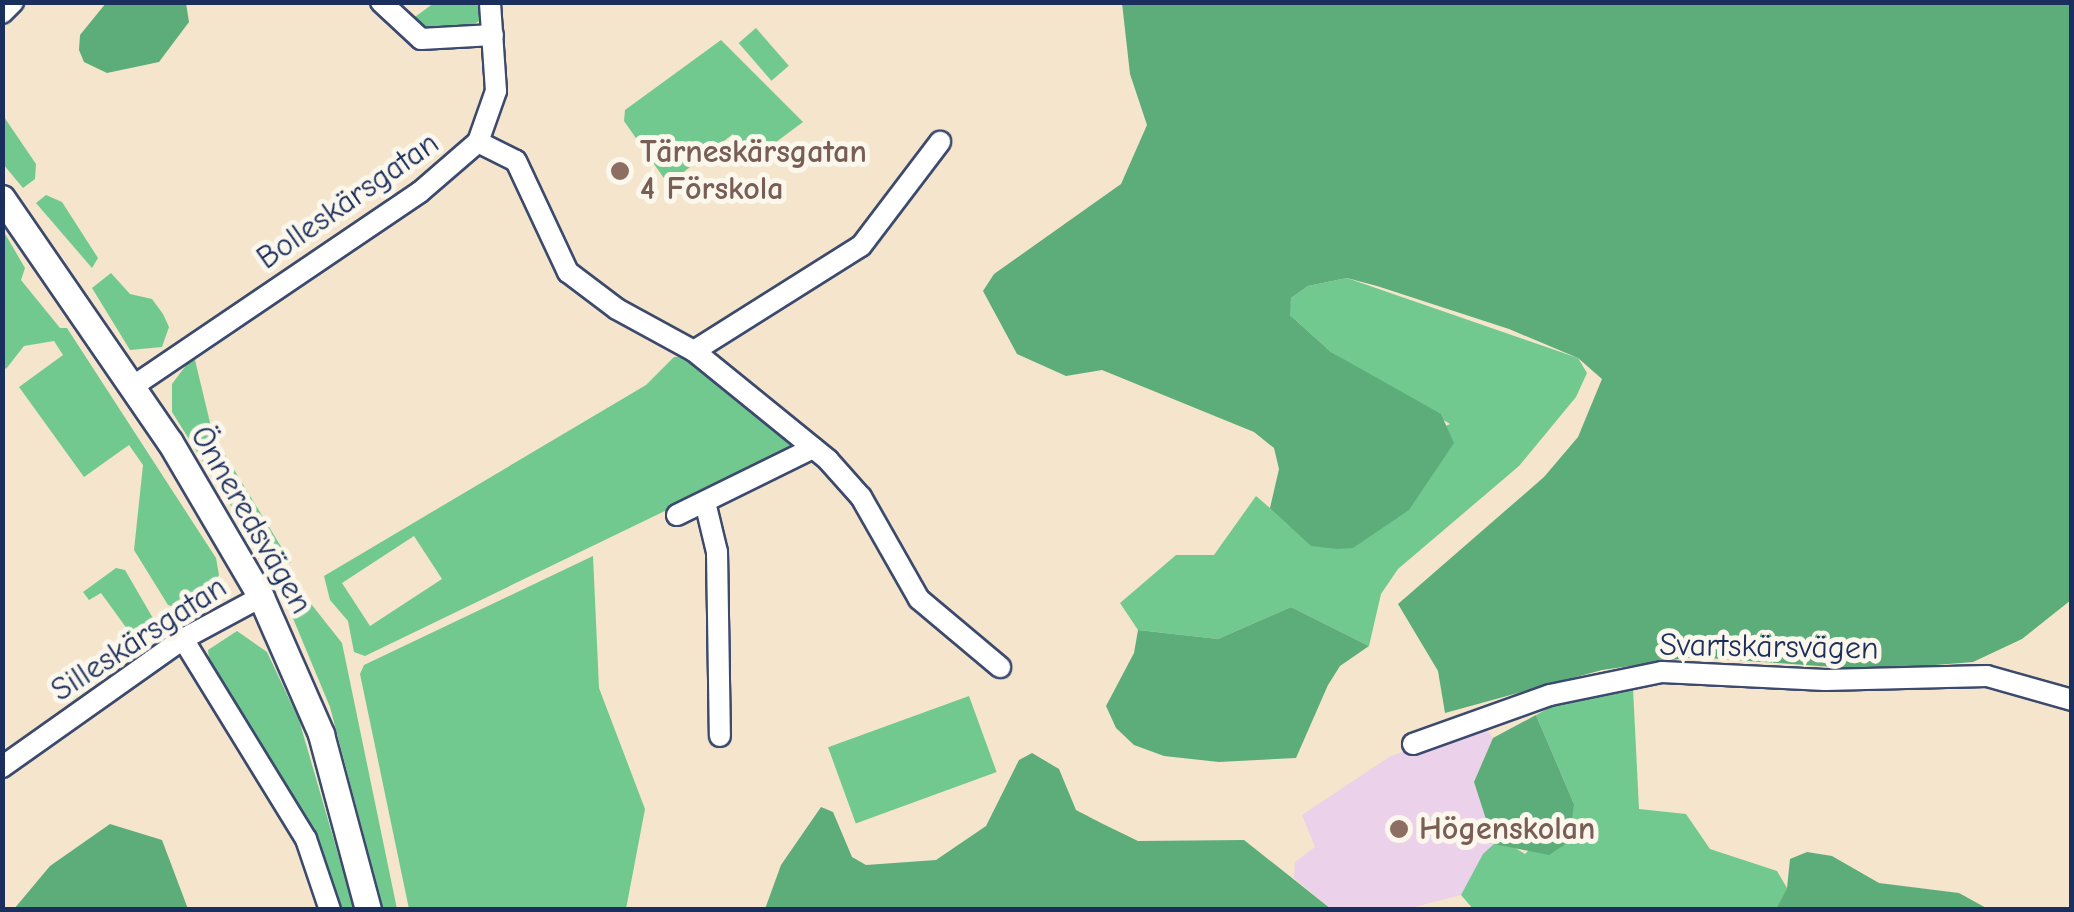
<!DOCTYPE html>
<meta charset="utf-8">
<style>
body{margin:0}
#map{position:relative;width:2074px;height:912px;overflow:hidden;background:#f4e5cc;font-family:"Comic Neue",sans-serif}
div>[style]{position:absolute}
[style*='--x']{left:calc(var(--x)*1px);top:calc(var(--y)*1px);width:calc(var(--w)*1px);rotate:calc(var(--a)*1deg)}
.built>*{inset:0;background:#ecd1ea}
.green>*{inset:0;background:#72c98f;transform-origin:0 0}
.forest>*{inset:0;background:#5dad7a}
.roads{filter:drop-shadow(2px 0 #3c4a6e) drop-shadow(-2px 0 #3c4a6e) drop-shadow(0 2px #3c4a6e) drop-shadow(0 -2px #3c4a6e)}
.minor>*{height:20px;margin:-10px;padding:0 10px;transform-origin:10px;border-radius:10px;background:#fff}
.tertiary>*{height:25px;margin:-12.5px;padding:0 12.5px;transform-origin:12.5px;border-radius:12.5px;background:#fff}
.dots>*{width:28px;height:28px;translate:-50% -50%;box-sizing:border-box;border:5px solid #fbf7ec;border-radius:50%}
span{translate:-50% -50%;white-space:nowrap;text-align:center;line-height:1.15;-webkit-text-stroke:10px #fbf7ec;paint-order:stroke}
.education-label{font-size:32px;color:#785e54;font-weight:700}
.left{translate:0 -50%;text-align:left}
.street-label{font-size:32px;color:#1b2f5e}
.frame{position:absolute;inset:0;border:5px solid #1b2f5e;pointer-events:none}
</style>
<div id="map">
<div class="built">
<i style="clip-path:polygon(1483px 725px,1493px 738px,1474px 782px,1494px 844px,1461px 895px,1407px 909px,1331px 909px,1294px 878px,1295px 862px,1315px 847px,1302px 815px,1391px 756px)"></i>
</div>
<div class="green">
<i style="clip-path:polygon(434px 3px,482px 3px,481px 20px,464px 30px,429px 32px,408px 22px)"></i>
<i style="left:756px;top:28px;width:50px;height:23px;rotate:49deg"></i>
<i style="clip-path:polygon(721px 40px,803px 122px,752px 160px,733px 134px,668px 184px,624px 121px,625px 110px)"></i>
<i style="clip-path:polygon(2px 114px,36px 164px,35px 179px,23px 188px,3px 164px)"></i>
<i style="clip-path:polygon(46px 195px,62px 202px,98px 258px,92px 268px,36px 203px)"></i>
<i style="clip-path:polygon(4px 232px,25px 268px,21px 280px,60px 328px,67px 328px,216px 558px,219px 575px,202px 606px,190px 612px,168px 605px,134px 550px,143px 465px,129px 445px,84px 477px,19px 387px,63px 355px,54px 341px,24px 346px,6px 369px,3px 364px)"></i>
<i style="clip-path:polygon(111px 273px,130px 294px,152px 299px,163px 314px,169px 327px,162px 347px,130px 350px,92px 288px)"></i>
<i style="clip-path:polygon(1347px 278px,1578px 358px,1587px 373px,1576px 397px,1519px 466px,1398px 569px,1381px 594px,1369px 646px,1291px 607px,1218px 639px,1138px 630px,1120px 603px,1176px 555px,1214px 555px,1256px 496px,1270px 508px,1450px 424px,1331px 352px,1289px 314px,1291px 298px,1308px 286px)"></i>
<i style="clip-path:polygon(evenodd,689px 356px,792px 440px,789px 451px,365px 656px,354px 652px,348px 621px,330px 600px,324px 576px,646px 385px,674px 357px,689px 356px,414px 536px,442px 579px,370px 626px,342px 583px,414px 536px)"></i>
<i style="clip-path:polygon(190px 360px,195px 360px,213px 435px,291px 563px,276px 564px,259px 551px,172px 412px,172px 384px)"></i>
<i style="clip-path:polygon(593px 556px,599px 688px,645px 809px,626px 909px,409px 909px,360px 674px,364px 665px)"></i>
<i style="clip-path:polygon(116px 568px,125px 570px,154px 620px,152px 639px,141px 648px,101px 593px,89px 600px,83px 592px)"></i>
<i style="clip-path:polygon(304px 595px,342px 643px,397px 909px,383px 909px,330px 707px,292px 616px,293px 598px)"></i>
<i style="clip-path:polygon(237px 631px,267px 652px,299px 720px,354px 909px,340px 909px,308px 819px,210px 668px,208px 650px)"></i>
<i style="clip-path:polygon(1633px 688px,1639px 809px,1686px 814px,1710px 849px,1777px 871px,1787px 888px,1777px 908px,1474px 910px,1461px 895px,1483px 854px,1494px 844px,1509px 844px,1525px 854px,1574px 804px,1536px 715px,1564px 700px)"></i>
<i style="left:969px;top:696px;width:81px;height:150px;rotate:70deg"></i>
</div>
<div class="forest">
<i style="clip-path:polygon(106px 3px,186px 3px,189px 22px,159px 62px,107px 73px,84px 62px,79px 50px,80px 35px)"></i>
<i style="clip-path:polygon(1122px 3px,2071px 3px,2071px 600px,2022px 639px,1973px 662px,1873px 670px,1694px 657px,1602px 670px,1445px 713px,1438px 671px,1398px 604px,1544px 477px,1578px 437px,1602px 379px,1578px 358px,1509px 329px,1377px 286px,1347px 278px,1308px 286px,1291px 298px,1290px 315px,1331px 352px,1441px 414px,1454px 443px,1409px 510px,1353px 548px,1337px 549px,1311px 546px,1270px 508px,1279px 469px,1274px 448px,1254px 432px,1102px 370px,1066px 376px,1017px 354px,983px 291px,994px 274px,1121px 184px,1147px 125px,1130px 74px)"></i>
<i style="clip-path:polygon(1291px 607px,1369px 646px,1340px 666px,1328px 685px,1296px 758px,1219px 762px,1164px 756px,1134px 745px,1116px 728px,1106px 706px,1134px 653px,1138px 630px,1218px 639px)"></i>
<i style="clip-path:polygon(1536px 715px,1574px 804px,1569px 842px,1549px 855px,1494px 844px,1474px 782px,1493px 738px)"></i>
<i style="clip-path:polygon(1032px 753px,1059px 769px,1076px 810px,1101px 823px,1138px 841px,1244px 840px,1331px 909px,765px 909px,781px 865px,821px 807px,833px 812px,852px 857px,866px 865px,936px 860px,986px 826px,1019px 760px)"></i>
<i style="clip-path:polygon(110px 824px,162px 840px,188px 909px,14px 909px,50px 866px)"></i>
<i style="clip-path:polygon(1807px 852px,1832px 856px,1879px 883px,1959px 893px,1988px 909px,1776px 909px,1787px 888px,1790px 859px)"></i>
</div>
<div class="roads">
<div class="minor">
<i style="--x:381;--y:2;--w:54;--a:42.8"></i>
<i style="--x:421;--y:39;--w:72;--a:-3.2"></i>
<i style="--x:2;--y:13;--w:16;--a:-45"></i>
<i style="--x:478;--y:142;--w:42;--a:26.6"></i>
<i style="--x:516;--y:161;--w:123;--a:64.9"></i>
<i style="--x:568;--y:272;--w:61;--a:37.1"></i>
<i style="--x:617;--y:309;--w:88;--a:28.6"></i>
<i style="--x:694;--y:351;--w:173;--a:39.1"></i>
<i style="--x:828;--y:460;--w:50;--a:48.3"></i>
<i style="--x:861;--y:497;--w:117;--a:60.4"></i>
<i style="--x:919;--y:599;--w:106;--a:40"></i>
<i style="--x:694;--y:351;--w:197;--a:-32.2"></i>
<i style="--x:861;--y:246;--w:131;--a:-52.8"></i>
<i style="--x:132;--y:387;--w:348;--a:-34.1"></i>
<i style="--x:420;--y:192;--w:77;--a:-40.8"></i>
<i style="--x:478;--y:142;--w:54;--a:-70.6"></i>
<i style="--x:496;--y:91;--w:89;--a:-93.9"></i>
<i style="--x:705;--y:502;--w:51;--a:76.5"></i>
<i style="--x:717;--y:552;--w:184;--a:89.1"></i>
<i style="--x:677;--y:515;--w:152;--a:-26.2"></i>
<i style="--x:183;--y:639;--w:235;--a:58.4"></i>
<i style="--x:306;--y:839;--w:75;--a:71.3"></i>
<i style="--x:1413;--y:744;--w:145;--a:-19.7"></i>
<i style="--x:1550;--y:695;--w:114;--a:-11.6"></i>
<i style="--x:1662;--y:672;--w:163;--a:2.8"></i>
<i style="--x:1825;--y:680;--w:162;--a:-1.4"></i>
<i style="--x:1987;--y:676;--w:88;--a:15.8"></i>
<i style="--x:2;--y:767;--w:222;--a:-35.3"></i>
<i style="--x:183;--y:639;--w:89;--a:-28.3"></i>
</div>
<div class="tertiary">
<i style="--x:2;--y:198;--w:296;--a:55.5"></i>
<i style="--x:170;--y:442;--w:180;--a:59.6"></i>
<i style="--x:261;--y:597;--w:150;--a:66.3"></i>
<i style="--x:321;--y:734;--w:182;--a:75"></i>
</div>
</div>
<div class="dots">
<i style="left:620px;top:171px;background:#8d6e63"></i>
<i style="left:1399px;top:829px;background:#8d6e63"></i>
</div>
<div class="education-label">
<span class="left" style="left:640px;top:171px">Tärneskärsgatan<br>4 Förskola</span>
<span class="left" style="left:1419px;top:829px">Högenskolan</span>
</div>
<div class="street-label">
<span style="left:348px;top:201px;rotate:-35deg">Bolleskärsgatan</span>
<span style="left:251px;top:520px;rotate:60deg">Önneredsvägen</span>
<span style="left:139px;top:639px;rotate:-33deg">Silleskärsgatan</span>
<span style="left:1769px;top:647px;rotate:1deg">Svartskärsvägen</span>
</div>
<div class="frame"></div>
</div>
